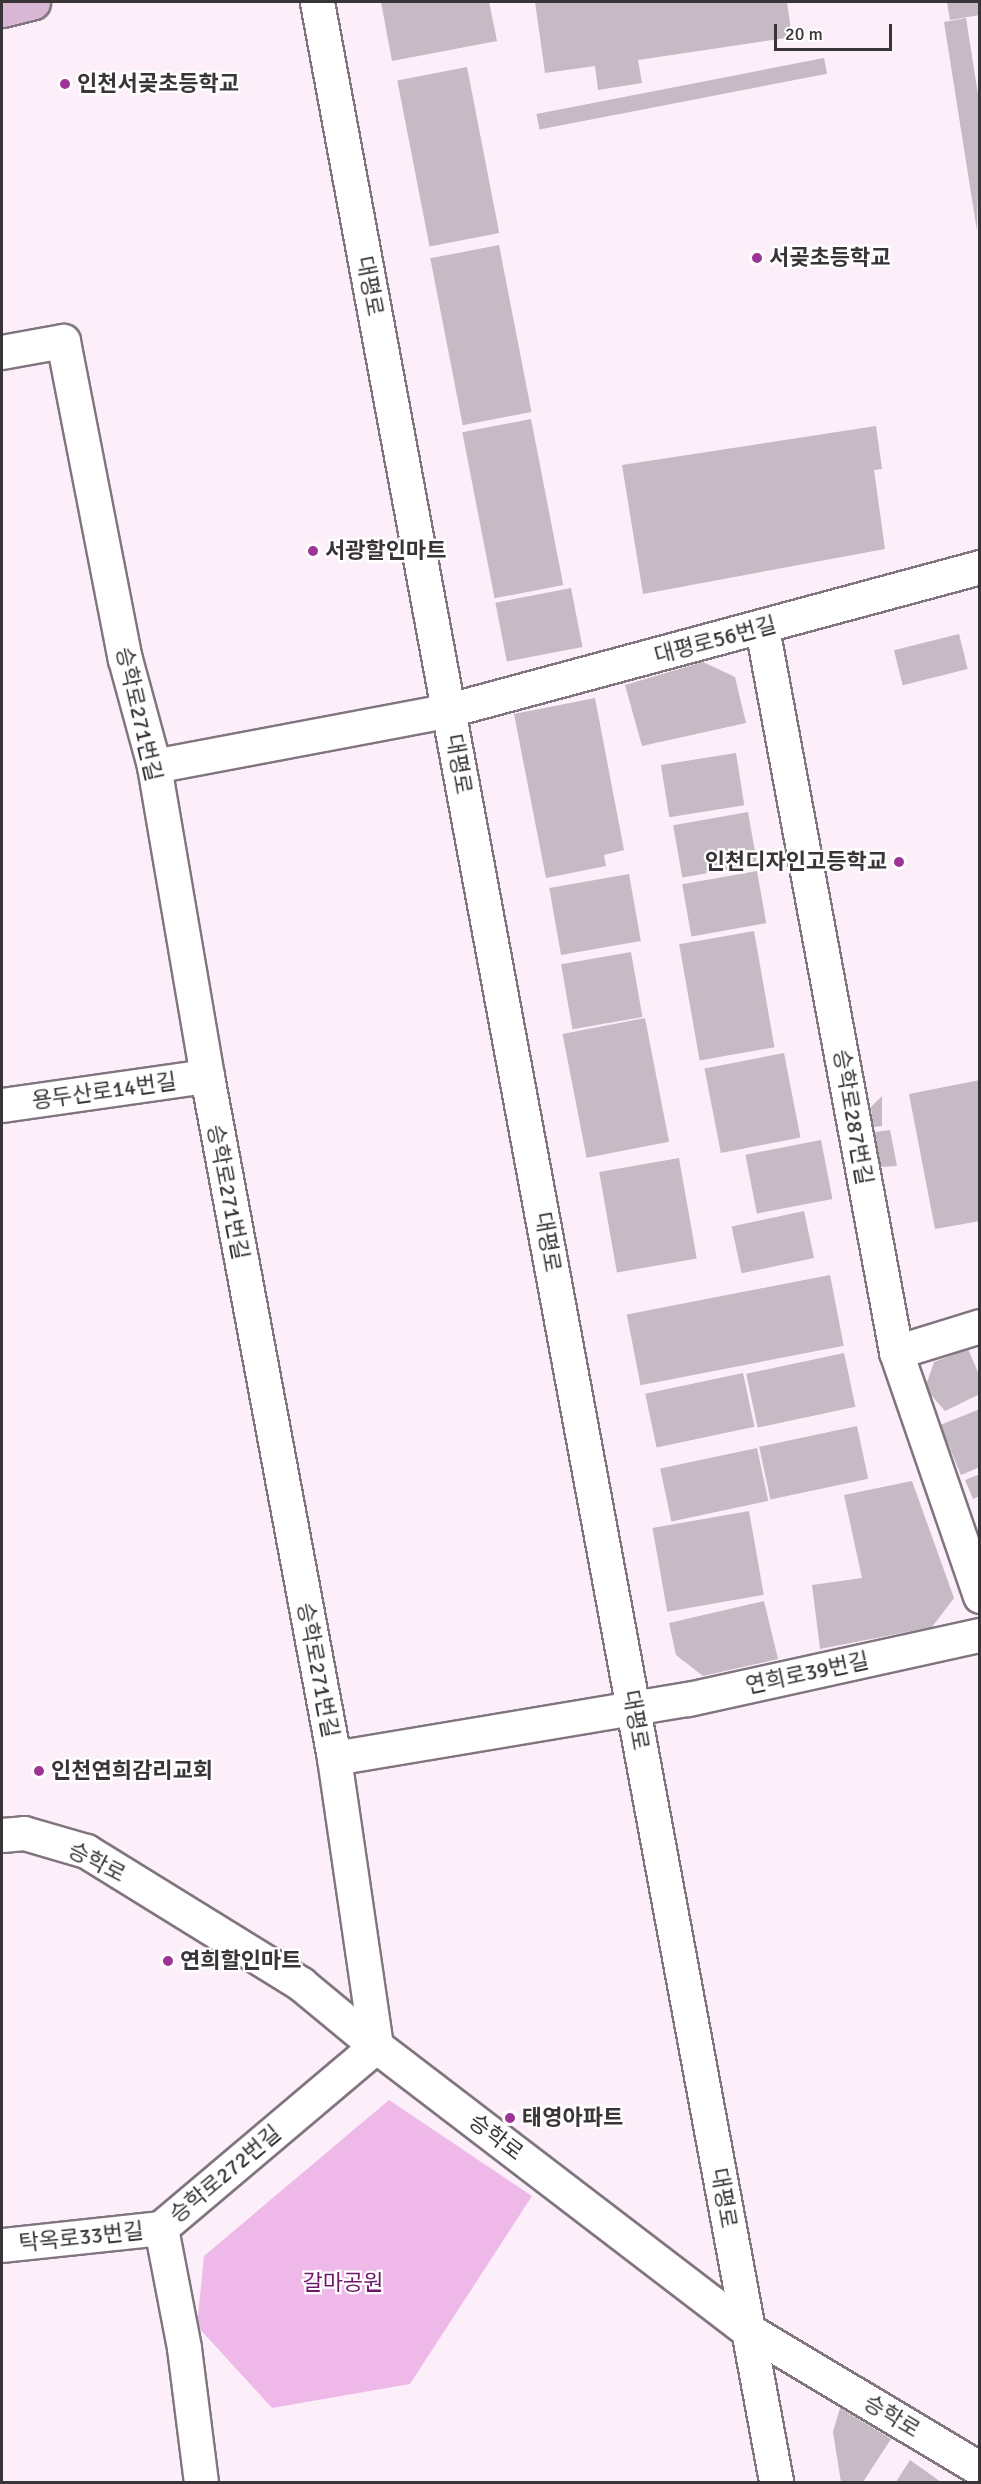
<!DOCTYPE html>
<meta charset="utf-8">
<style>
body{margin:0}
#map{position:relative;width:981px;height:2484px;overflow:hidden;background:#fceffa;font-family:Signika,"Noto Sans KR",sans-serif}
div>[style]{position:absolute}
[style*='--x']{left:calc(var(--x)*1px);top:calc(var(--y)*1px);width:calc(var(--w)*1px);rotate:calc(var(--a)*1deg)}
.green>*{inset:0;background:#eeb9e8}
.building>*{inset:0;background:#c6bac4;transform-origin:0 0}
.roads{filter:drop-shadow(2px 0 #81757f) drop-shadow(-2px 0 #81757f) drop-shadow(0 2px #81757f) drop-shadow(0 -2px #81757f)}
.minor>*{height:33px;margin:-16.5px;padding:0 16.5px;transform-origin:16.5px;border-radius:16.5px;background:#fff}
.major>*{height:33px;margin:-16.5px;padding:0 16.5px;transform-origin:16.5px;border-radius:16.5px;background:#d8b7d4}
.dots>*{width:16px;height:16px;translate:-50% -50%;box-sizing:border-box;border:3px solid #fff;border-radius:50%}
span{translate:-50% -50%;white-space:nowrap;text-align:center;line-height:1.15;-webkit-text-stroke:4.5px #fff;paint-order:stroke}
.poi-label{font-size:22px;color:#393438;font-weight:700}
.left{translate:0 -50%;text-align:left}
.right{translate:-100% -50%;text-align:right}
.street-label{font-size:22px;color:#393438}
.park-label{font-size:22px;color:#6e166a}
.frame{position:absolute;inset:0;border:3px solid #393438;pointer-events:none}
.scale{position:absolute;left:774px;top:24px;width:118px;height:27px;box-sizing:border-box;border:3px solid #393438;border-top:0;padding-left:8px;font-size:18px;line-height:21px;white-space:nowrap;color:#393438;-webkit-text-stroke:4px #fff;paint-order:stroke}
</style>
<div id="map">
<div class="green">
<i style="clip-path:polygon(389px 2100px,532px 2196px,410px 2384px,272px 2408px,197px 2326px,204px 2256px)"></i>
</div>
<div class="building">
<i style="clip-path:polygon(381px 2px,489px 2px,497px 41px,392px 61px)"></i>
<i style="clip-path:polygon(535px 2px,787px 2px,792px 37px,638px 60px,642px 83px,598px 90px,595px 66px,545px 73px)"></i>
<i style="clip-path:polygon(947px 2px,980px 2px,980px 15px,950px 20px)"></i>
<i style="clip-path:polygon(966px 18px,980px 107px,977px 231px,944px 22px)"></i>
<i style="left:824px;top:58px;width:16px;height:293px;rotate:79deg"></i>
<i style="left:467px;top:67px;width:169px;height:71px;rotate:79deg"></i>
<i style="left:499px;top:245px;width:170px;height:70px;rotate:79deg"></i>
<i style="left:531px;top:419px;width:169px;height:70px;rotate:79deg"></i>
<i style="clip-path:polygon(876px 426px,882px 469px,874px 470px,885px 549px,643px 594px,622px 465px)"></i>
<i style="left:571px;top:588px;width:60px;height:77px;rotate:79deg"></i>
<i style="left:959px;top:634px;width:36px;height:67px;rotate:76deg"></i>
<i style="clip-path:polygon(703px 662px,735px 677px,746px 723px,642px 746px,625px 685px)"></i>
<i style="clip-path:polygon(595px 698px,624px 850px,604px 855px,606px 866px,546px 878px,514px 714px)"></i>
<i style="left:736px;top:753px;width:53px;height:76px;rotate:81deg"></i>
<i style="left:748px;top:812px;width:53px;height:76px;rotate:80deg"></i>
<i style="left:757px;top:871px;width:53px;height:76px;rotate:80deg"></i>
<i style="left:629px;top:874px;width:68px;height:81px;rotate:80deg"></i>
<i style="left:754px;top:931px;width:118px;height:76px;rotate:80deg"></i>
<i style="left:631px;top:952px;width:66px;height:71px;rotate:80deg"></i>
<i style="left:645px;top:1018px;width:126px;height:84px;rotate:79deg"></i>
<i style="left:784px;top:1053px;width:86px;height:81px;rotate:79deg"></i>
<i style="clip-path:polygon(980px 1080px,980px 1221px,935px 1229px,909px 1094px)"></i>
<i style="clip-path:polygon(882px 1096px,882px 1126px,873px 1127px,871px 1107px)"></i>
<i style="clip-path:polygon(890px 1130px,897px 1166px,880px 1167px,875px 1132px)"></i>
<i style="left:821px;top:1140px;width:60px;height:77px;rotate:79deg"></i>
<i style="left:679px;top:1158px;width:102px;height:81px;rotate:80deg"></i>
<i style="left:804px;top:1211px;width:48px;height:74px;rotate:78deg"></i>
<i style="left:830px;top:1275px;width:72px;height:207px;rotate:79deg"></i>
<i style="clip-path:polygon(968px 1349px,980px 1377px,980px 1394px,945px 1411px,925px 1388px,934px 1362px)"></i>
<i style="left:844px;top:1353px;width:55px;height:100px;rotate:78deg"></i>
<i style="left:743px;top:1373px;width:55px;height:100px;rotate:78deg"></i>
<i style="clip-path:polygon(980px 1409px,980px 1467px,961px 1475px,940px 1425px)"></i>
<i style="left:857px;top:1426px;width:54px;height:100px;rotate:78deg"></i>
<i style="left:757px;top:1448px;width:54px;height:99px;rotate:78deg"></i>
<i style="clip-path:polygon(980px 1474px,980px 1496px,973px 1499px,965px 1480px)"></i>
<i style="clip-path:polygon(912px 1481px,954px 1598px,932px 1627px,820px 1649px,812px 1585px,862px 1578px,844px 1495px)"></i>
<i style="left:749px;top:1511px;width:85px;height:98px;rotate:80deg"></i>
<i style="clip-path:polygon(764px 1601px,778px 1659px,703px 1676px,676px 1655px,669px 1623px)"></i>
<i style="clip-path:polygon(840px 2408px,891px 2439px,863px 2482px,841px 2482px,833px 2432px)"></i>
<i style="clip-path:polygon(910px 2460px,941px 2482px,896px 2482px)"></i>
</div>
<div class="roads">
<div class="minor">
<i style="--x:317;--y:2;--w:2522;--a:79.51"></i>
<i style="--x:2;--y:352;--w:62;--a:-10.2"></i>
<i style="--x:63;--y:341;--w:324;--a:79"></i>
<i style="--x:125;--y:659;--w:111;--a:74.8"></i>
<i style="--x:154;--y:766;--w:314;--a:80.3"></i>
<i style="--x:207;--y:1076;--w:694;--a:79.45"></i>
<i style="--x:334;--y:1758;--w:291;--a:81.7"></i>
<i style="--x:376;--y:2046;--w:282;--a:139.8"></i>
<i style="--x:161;--y:2228;--w:122;--a:79.1"></i>
<i style="--x:184;--y:2348;--w:135;--a:82.8"></i>
<i style="--x:762;--y:628;--w:736;--a:79.51"></i>
<i style="--x:896;--y:1352;--w:258;--a:71"></i>
<i style="--x:154;--y:766;--w:300;--a:-10.7"></i>
<i style="--x:449;--y:710;--w:550;--a:-15.07"></i>
<i style="--x:2;--y:1105;--w:207;--a:-8.1"></i>
<i style="--x:896;--y:1352;--w:88;--a:-17.2"></i>
<i style="--x:334;--y:1758;--w:359;--a:-9.5"></i>
<i style="--x:688;--y:1699;--w:299;--a:-12.4"></i>
<i style="--x:2;--y:1835;--w:22;--a:-5"></i>
<i style="--x:24;--y:1833;--w:65;--a:16.2"></i>
<i style="--x:86;--y:1851;--w:253;--a:31.7"></i>
<i style="--x:301;--y:1984;--w:97;--a:39.6"></i>
<i style="--x:376;--y:2046;--w:468;--a:37.4"></i>
<i style="--x:748;--y:2330;--w:270;--a:30.9"></i>
<i style="--x:2;--y:2245;--w:160;--a:-6.1"></i>
</div>
<div class="major">
<i style="--x:2;--y:10;--w:32;--a:-14"></i>
</div>
</div>
<div class="dots">
<i style="left:65px;top:84px;background:#9d3497"></i>
<i style="left:757px;top:258px;background:#9d3497"></i>
<i style="left:313px;top:551px;background:#9d3497"></i>
<i style="left:899px;top:862px;background:#9d3497"></i>
<i style="left:39px;top:1771px;background:#9d3497"></i>
<i style="left:168px;top:1961px;background:#9d3497"></i>
<i style="left:510px;top:2118px;background:#9d3497"></i>
</div>
<div class="poi-label">
<span class="left" style="left:77px;top:84px">인천서곶초등학교</span>
<span class="left" style="left:769px;top:258px">서곶초등학교</span>
<span class="left" style="left:325px;top:551px">서광할인마트</span>
<span class="right" style="left:887px;top:862px">인천디자인고등학교</span>
<span class="left" style="left:51px;top:1771px">인천연희감리교회</span>
<span class="left" style="left:180px;top:1961px">연희할인마트</span>
<span class="left" style="left:522px;top:2118px">태영아파트</span>
</div>
<div class="street-label">
<span style="left:370px;top:286px;rotate:79deg">대평로</span>
<span style="left:715px;top:640px;rotate:-15deg">대평로56번길</span>
<span style="left:139px;top:714px;rotate:77deg">승학로271번길</span>
<span style="left:459px;top:764px;rotate:80deg">대평로</span>
<span style="left:104px;top:1091px;rotate:-8deg">용두산로14번길</span>
<span style="left:853px;top:1117px;rotate:80deg">승학로287번길</span>
<span style="left:228px;top:1192px;rotate:79deg">승학로271번길</span>
<span style="left:548px;top:1242px;rotate:80deg">대평로</span>
<span style="left:318px;top:1670px;rotate:79deg">승학로271번길</span>
<span style="left:807px;top:1673px;rotate:-12deg">연희로39번길</span>
<span style="left:636px;top:1720px;rotate:80deg">대평로</span>
<span style="left:97px;top:1862px;rotate:27deg">승학로</span>
<span style="left:496px;top:2137px;rotate:37deg">승학로</span>
<span style="left:225px;top:2174px;rotate:-40deg">승학로272번길</span>
<span style="left:724px;top:2198px;rotate:80deg">대평로</span>
<span style="left:81px;top:2237px;rotate:-6deg">탁옥로33번길</span>
<span style="left:892px;top:2416px;rotate:31deg">승학로</span>
</div>
<div class="park-label">
<span style="left:343px;top:2283px">갈마공원</span>
</div>
<div class="frame"></div>
<div class="scale">20 m</div>
</div>
